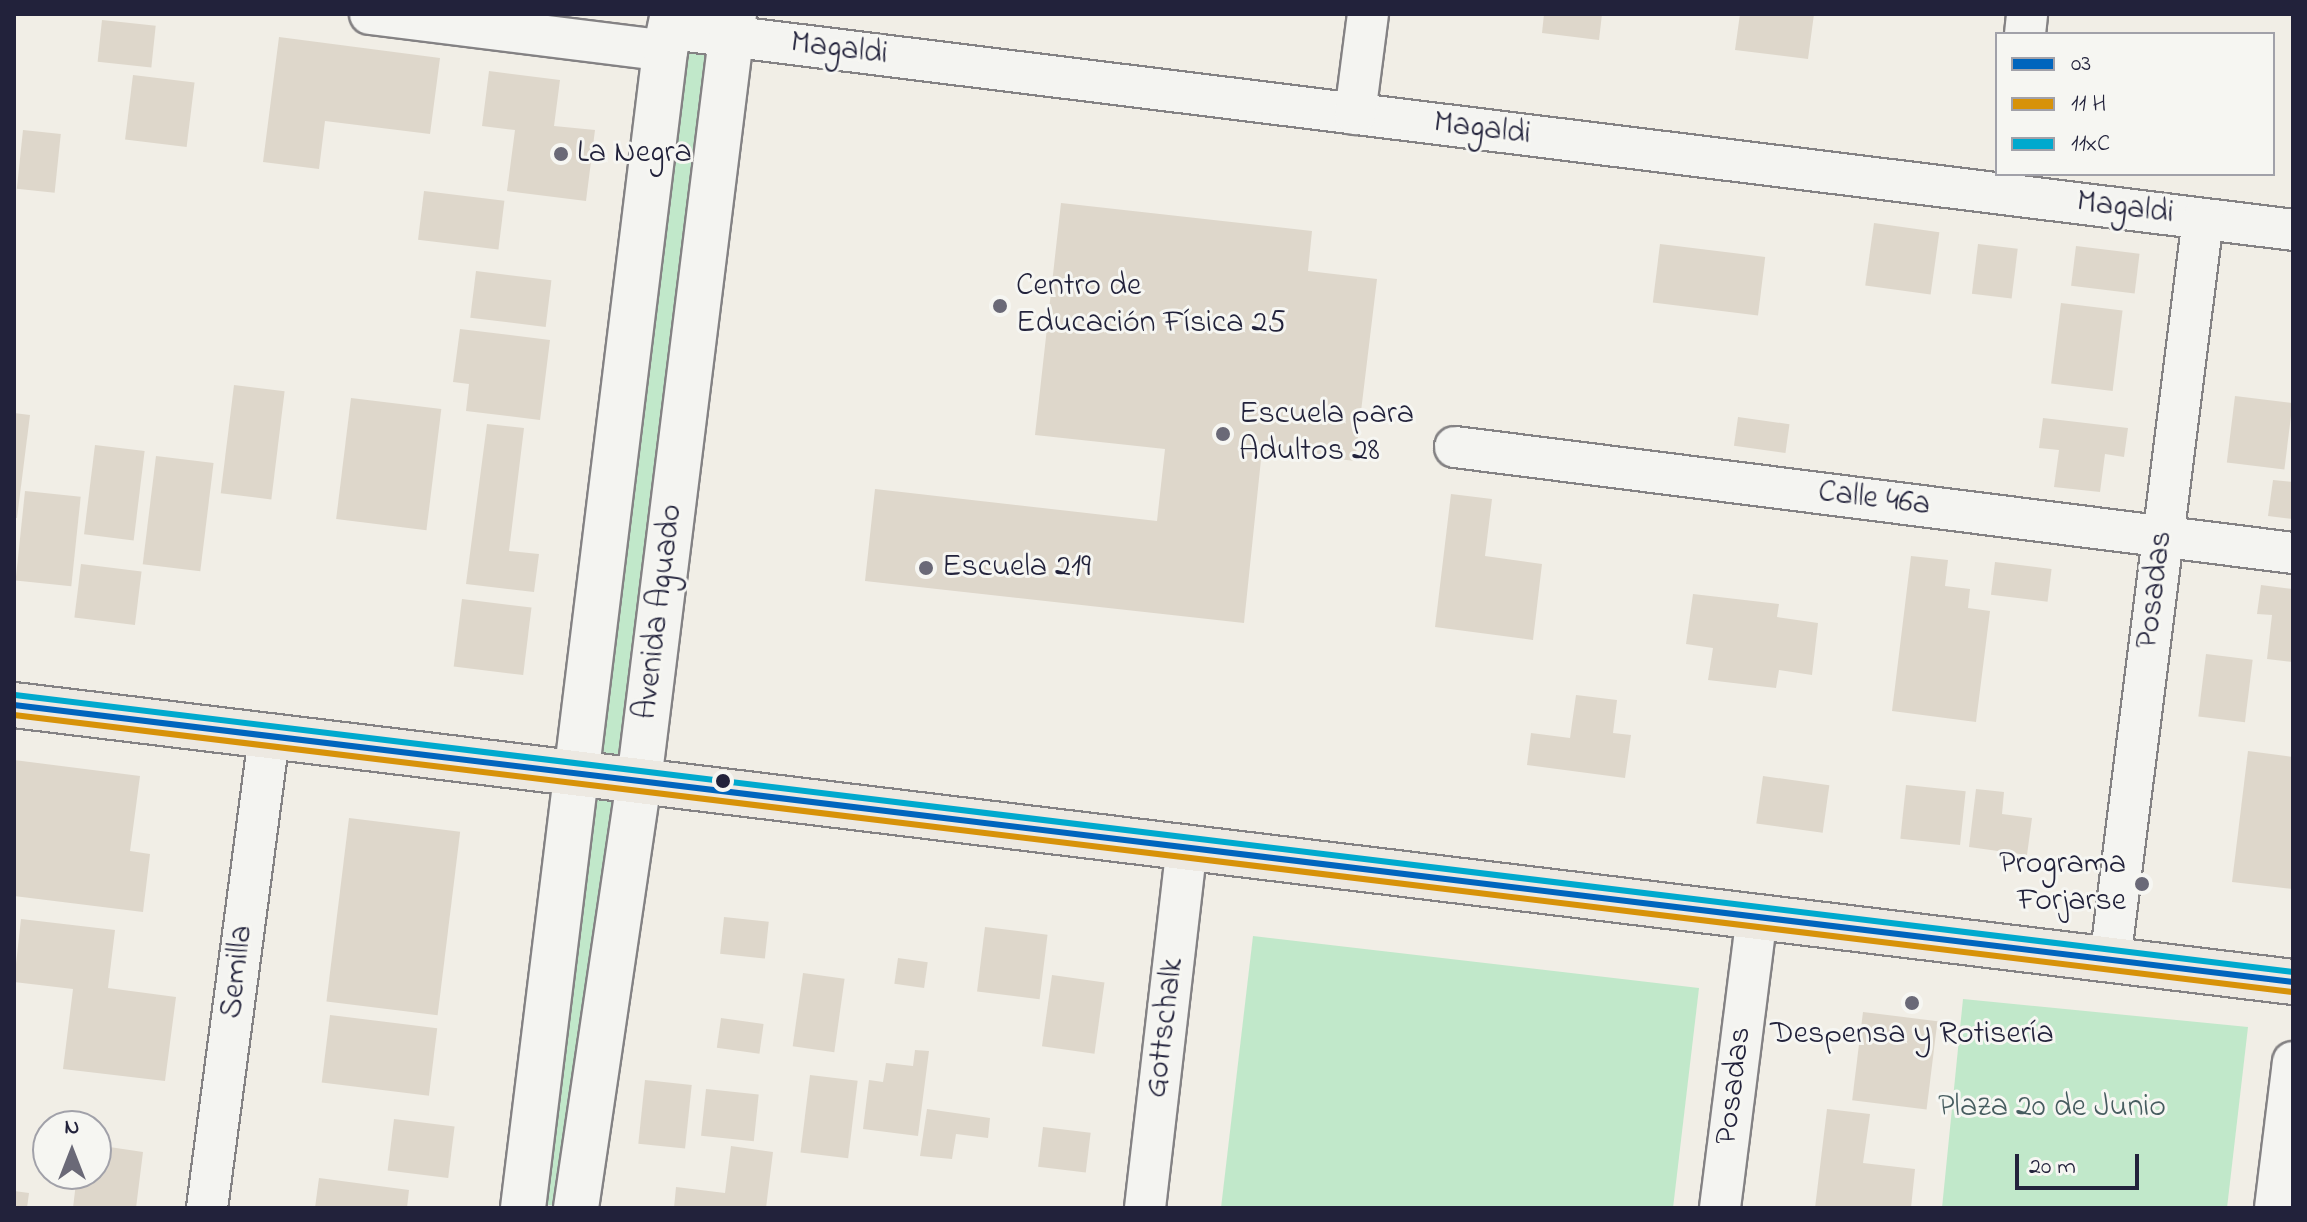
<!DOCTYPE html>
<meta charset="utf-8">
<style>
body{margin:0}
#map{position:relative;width:2307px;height:1222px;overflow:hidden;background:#f1eee6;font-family:"Indie Flower",sans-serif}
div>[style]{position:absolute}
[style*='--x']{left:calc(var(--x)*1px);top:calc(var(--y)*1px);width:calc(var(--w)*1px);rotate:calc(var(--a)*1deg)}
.green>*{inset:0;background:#c1e8ca;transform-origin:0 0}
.building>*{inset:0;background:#ded7cb;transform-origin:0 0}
.roads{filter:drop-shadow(2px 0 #848284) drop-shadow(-2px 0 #848284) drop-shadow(0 2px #848284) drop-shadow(0 -2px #848284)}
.street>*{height:40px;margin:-20px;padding:0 20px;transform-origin:20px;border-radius:20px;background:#f4f4f1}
.secondary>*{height:44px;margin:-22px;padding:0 22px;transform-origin:22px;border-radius:22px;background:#f4f4f1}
.primary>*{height:44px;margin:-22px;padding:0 22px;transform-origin:22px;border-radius:22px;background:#ede9e2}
.bus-1>*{height:6px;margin:-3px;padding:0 3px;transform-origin:3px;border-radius:3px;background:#0065bd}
.bus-2>*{height:6px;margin:-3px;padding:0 3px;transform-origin:3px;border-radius:3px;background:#d79209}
.bus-3>*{height:6px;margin:-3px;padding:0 3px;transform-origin:3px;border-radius:3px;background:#00a9ce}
.dots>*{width:22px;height:22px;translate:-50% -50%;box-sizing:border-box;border:4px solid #f6f6f2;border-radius:50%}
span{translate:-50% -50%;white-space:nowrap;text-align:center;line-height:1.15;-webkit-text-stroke:6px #f6f6f2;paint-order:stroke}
.street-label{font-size:32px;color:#22223b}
.poi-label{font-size:32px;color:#22223b}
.left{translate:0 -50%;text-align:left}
.right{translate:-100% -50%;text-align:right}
.park-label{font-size:32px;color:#465c5f}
.frame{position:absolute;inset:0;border:16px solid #22223b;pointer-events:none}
.legend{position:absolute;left:1995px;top:32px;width:280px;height:144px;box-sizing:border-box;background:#f6f6f2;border:2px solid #a1a1a9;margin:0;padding:10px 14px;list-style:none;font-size:24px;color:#22223b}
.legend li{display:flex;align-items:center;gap:16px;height:40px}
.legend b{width:40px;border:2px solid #a1a1a9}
.north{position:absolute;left:32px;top:1110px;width:80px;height:80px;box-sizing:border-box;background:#f6f6f2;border:2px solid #a1a1a9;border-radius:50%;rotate:0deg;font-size:22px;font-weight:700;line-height:32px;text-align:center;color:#22223b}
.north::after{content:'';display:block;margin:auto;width:28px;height:36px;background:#6a6977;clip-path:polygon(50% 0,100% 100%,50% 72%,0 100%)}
.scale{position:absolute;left:2015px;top:1154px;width:124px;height:36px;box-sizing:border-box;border:4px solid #22223b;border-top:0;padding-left:10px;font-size:24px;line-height:28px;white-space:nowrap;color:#22223b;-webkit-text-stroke:6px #f6f6f2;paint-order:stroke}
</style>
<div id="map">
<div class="green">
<i style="left:721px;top:14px;width:1203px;height:67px;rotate:97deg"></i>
<i style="clip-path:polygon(1253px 936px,1699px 988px,1673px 1208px,1221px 1208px)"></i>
<i style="clip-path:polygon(1963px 999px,2248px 1027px,2227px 1208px,1942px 1208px)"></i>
</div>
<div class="building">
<i style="clip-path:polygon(1544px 14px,1602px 14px,1599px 40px,1542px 33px)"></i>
<i style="clip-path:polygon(1740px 14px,1814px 14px,1808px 59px,1735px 50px)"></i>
<i style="left:102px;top:20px;width:54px;height:42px;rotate:6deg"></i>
<i style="clip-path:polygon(279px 37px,440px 58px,430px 134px,325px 121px,319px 169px,263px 162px)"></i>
<i style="clip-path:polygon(489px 71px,560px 80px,554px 126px,595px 130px,586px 201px,507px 191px,515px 130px,482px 126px)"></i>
<i style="left:133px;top:75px;width:62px;height:65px;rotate:7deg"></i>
<i style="left:23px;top:130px;width:38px;height:59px;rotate:6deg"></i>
<i style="left:424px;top:191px;width:81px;height:49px;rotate:7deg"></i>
<i style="clip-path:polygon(1061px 203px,1312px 231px,1308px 271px,1377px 279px,1355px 461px,1262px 450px,1244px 623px,865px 581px,875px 489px,1157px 521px,1165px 449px,1035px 435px)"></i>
<i style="left:1874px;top:223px;width:66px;height:63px;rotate:8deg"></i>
<i style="left:1660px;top:244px;width:106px;height:59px;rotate:7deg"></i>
<i style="left:1978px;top:244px;width:40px;height:50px;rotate:7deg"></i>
<i style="left:2076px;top:246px;width:64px;height:40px;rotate:7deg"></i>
<i style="left:476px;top:271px;width:76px;height:47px;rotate:7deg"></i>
<i style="left:2061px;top:303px;width:62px;height:81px;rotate:7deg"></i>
<i style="clip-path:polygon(460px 329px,550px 340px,540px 420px,466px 411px,469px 384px,453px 382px)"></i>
<i style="left:234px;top:385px;width:51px;height:109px;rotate:7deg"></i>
<i style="left:2235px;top:396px;width:58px;height:67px;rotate:7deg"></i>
<i style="left:351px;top:398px;width:91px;height:122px;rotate:7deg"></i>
<i style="clip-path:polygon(14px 413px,30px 415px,17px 518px,14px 518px)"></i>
<i style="left:1738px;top:417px;width:52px;height:29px;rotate:8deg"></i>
<i style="clip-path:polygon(2043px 418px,2128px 428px,2124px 457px,2105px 454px,2100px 492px,2054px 487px,2059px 450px,2039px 448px)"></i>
<i style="clip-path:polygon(487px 424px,524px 428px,509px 551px,539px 554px,534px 592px,466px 584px)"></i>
<i style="left:95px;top:445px;width:50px;height:90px;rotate:7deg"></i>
<i style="left:156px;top:456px;width:58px;height:109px;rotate:7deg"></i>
<i style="clip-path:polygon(2273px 480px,2293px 482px,2293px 519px,2268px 516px)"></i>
<i style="left:25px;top:491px;width:56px;height:90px;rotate:6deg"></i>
<i style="clip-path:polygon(1451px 494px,1492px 499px,1485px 556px,1542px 564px,1533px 640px,1435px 627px)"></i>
<i style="clip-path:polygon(1911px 556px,1948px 560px,1945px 586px,1970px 589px,1968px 608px,1990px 611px,1976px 722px,1892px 711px)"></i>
<i style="left:1995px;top:562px;width:57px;height:33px;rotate:7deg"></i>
<i style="left:81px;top:564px;width:61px;height:54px;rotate:7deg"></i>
<i style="clip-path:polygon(2261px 585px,2293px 589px,2293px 662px,2267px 659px,2272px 615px,2257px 614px)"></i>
<i style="clip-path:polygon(1693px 594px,1779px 604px,1777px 617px,1818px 623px,1812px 675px,1779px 670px,1776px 688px,1708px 680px,1713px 648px,1686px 644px)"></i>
<i style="left:462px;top:599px;width:70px;height:68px;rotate:7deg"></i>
<i style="left:2206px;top:654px;width:47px;height:63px;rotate:7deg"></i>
<i style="clip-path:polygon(1576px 695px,1617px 700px,1613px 733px,1631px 735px,1625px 778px,1527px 765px,1531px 733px,1570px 738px)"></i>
<i style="clip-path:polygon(2248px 751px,2293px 757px,2293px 889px,2232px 882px)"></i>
<i style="clip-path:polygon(14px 760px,140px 776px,130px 851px,150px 854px,143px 912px,14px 896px)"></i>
<i style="left:1763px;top:776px;width:67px;height:48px;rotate:8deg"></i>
<i style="left:1906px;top:785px;width:60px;height:54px;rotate:6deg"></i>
<i style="clip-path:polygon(1976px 789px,2004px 792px,2002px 814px,2032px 818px,2027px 855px,1969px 847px)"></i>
<i style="left:349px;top:818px;width:112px;height:185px;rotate:7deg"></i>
<i style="left:724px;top:917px;width:45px;height:37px;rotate:6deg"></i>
<i style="clip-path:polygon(21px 919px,115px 930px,108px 988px,176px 997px,165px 1081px,63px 1069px,73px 989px,14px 982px)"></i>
<i style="left:985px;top:927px;width:63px;height:65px;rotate:7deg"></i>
<i style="left:898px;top:958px;width:30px;height:26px;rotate:8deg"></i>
<i style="left:803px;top:973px;width:42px;height:74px;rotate:8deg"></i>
<i style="left:1052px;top:975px;width:53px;height:72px;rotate:8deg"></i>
<i style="left:1863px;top:1012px;width:75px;height:89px;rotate:7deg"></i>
<i style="left:330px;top:1015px;width:108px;height:68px;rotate:7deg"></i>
<i style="left:721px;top:1018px;width:43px;height:30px;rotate:8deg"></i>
<i style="clip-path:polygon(915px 1050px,929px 1051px,918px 1136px,863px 1129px,869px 1080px,883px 1082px,886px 1063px,913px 1066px)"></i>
<i style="left:810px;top:1075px;width:48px;height:78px;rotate:7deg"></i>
<i style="left:645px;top:1080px;width:47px;height:64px;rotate:6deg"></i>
<i style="left:706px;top:1089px;width:53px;height:47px;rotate:6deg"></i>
<i style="clip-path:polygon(927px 1109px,990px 1118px,988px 1138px,956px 1134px,952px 1159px,920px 1156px)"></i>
<i style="clip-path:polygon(1827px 1109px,1870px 1114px,1863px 1163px,1915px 1169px,1911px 1208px,1815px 1208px)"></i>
<i style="left:394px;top:1119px;width:61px;height:52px;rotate:7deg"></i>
<i style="left:1043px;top:1127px;width:48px;height:40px;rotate:7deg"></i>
<i style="clip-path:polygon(96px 1145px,143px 1152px,136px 1208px,73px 1208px,77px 1174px,96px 1174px)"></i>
<i style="clip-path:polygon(731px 1146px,773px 1152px,766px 1208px,674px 1208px,676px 1187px,725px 1193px)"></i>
<i style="clip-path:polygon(319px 1178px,409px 1190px,407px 1208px,315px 1208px)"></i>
<i style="clip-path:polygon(14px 1191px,29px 1193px,27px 1208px,14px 1208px)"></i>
</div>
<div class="roads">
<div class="street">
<i style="--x:370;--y:14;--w:297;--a:7.1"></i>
<i style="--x:671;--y:29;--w:1634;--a:7.06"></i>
<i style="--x:2025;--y:34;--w:20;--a:-84"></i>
<i style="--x:1355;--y:114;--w:101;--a:-82.6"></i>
<i style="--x:1455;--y:447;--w:845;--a:7.21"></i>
<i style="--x:2110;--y:961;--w:748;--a:-82.86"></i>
<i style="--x:207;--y:1208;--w:476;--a:-82.5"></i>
<i style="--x:1145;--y:1208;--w:363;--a:-83.4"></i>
<i style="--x:1720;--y:1208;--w:293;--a:-82.8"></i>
<i style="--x:2275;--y:1208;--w:147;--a:-83"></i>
</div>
<div class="secondary">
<i style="--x:523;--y:1208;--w:1166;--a:-83"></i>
<i style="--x:665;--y:51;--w:38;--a:-78"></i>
<i style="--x:576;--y:1208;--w:432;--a:-81.6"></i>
<i style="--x:639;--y:781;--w:773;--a:-82.94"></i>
</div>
<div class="primary">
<i style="--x:14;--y:705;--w:2296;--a:6.93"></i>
</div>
</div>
<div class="bus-1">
<i style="--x:14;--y:705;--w:2296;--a:6.93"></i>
</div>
<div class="bus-2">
<i style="--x:14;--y:715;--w:2295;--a:6.93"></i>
</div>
<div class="bus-3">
<i style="--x:15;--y:695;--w:2295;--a:6.93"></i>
</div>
<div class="dots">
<i style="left:561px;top:154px;background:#6a6977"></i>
<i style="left:1000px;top:306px;background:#6a6977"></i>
<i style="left:1223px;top:434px;background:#6a6977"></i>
<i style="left:926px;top:568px;background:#6a6977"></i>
<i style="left:723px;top:781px;background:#22223b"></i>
<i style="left:2142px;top:884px;background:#6a6977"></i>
<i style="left:1912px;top:1003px;background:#6a6977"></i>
</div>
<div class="street-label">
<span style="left:839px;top:50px;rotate:7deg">Magaldi</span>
<span style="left:1482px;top:130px;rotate:7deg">Magaldi</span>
<span style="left:2125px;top:209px;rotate:7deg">Magaldi</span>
<span style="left:1874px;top:500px;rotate:7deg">Calle 46a</span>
<span style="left:2156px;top:590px;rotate:-83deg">Posadas</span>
<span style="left:660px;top:612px;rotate:-83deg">Avenida Aguado</span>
<span style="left:238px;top:972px;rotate:-83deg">Semilla</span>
<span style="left:1166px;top:1028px;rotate:-83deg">Gottschalk</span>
<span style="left:1735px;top:1086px;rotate:-83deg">Posadas</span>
</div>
<div class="poi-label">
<span class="left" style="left:577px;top:154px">La Negra</span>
<span class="left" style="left:1016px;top:306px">Centro de<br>Educación Física 25</span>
<span class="left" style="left:1239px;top:434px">Escuela para<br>Adultos 28</span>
<span class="left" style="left:942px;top:568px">Escuela 219</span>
<span class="right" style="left:2126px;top:884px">Programa<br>Forjarse</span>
<span style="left:1912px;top:1035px">Despensa y Rotisería</span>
</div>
<div class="park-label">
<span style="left:2052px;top:1108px">Plaza 20 de Junio</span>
</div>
<div class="frame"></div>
<ul class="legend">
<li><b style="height:10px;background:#0065bd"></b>03</li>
<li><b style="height:10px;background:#d79209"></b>11 H</li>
<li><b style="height:10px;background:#00a9ce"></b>11xC</li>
</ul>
<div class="north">N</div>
<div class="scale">20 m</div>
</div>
